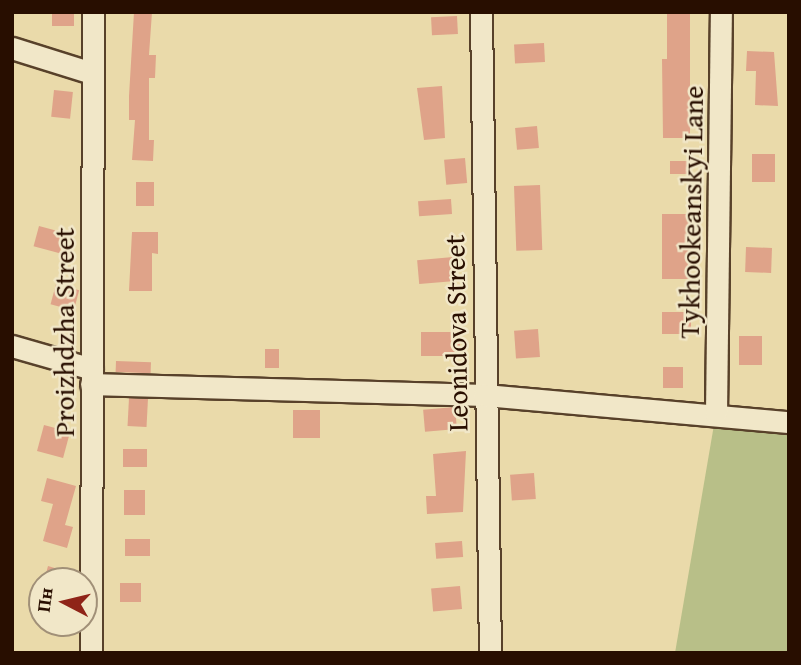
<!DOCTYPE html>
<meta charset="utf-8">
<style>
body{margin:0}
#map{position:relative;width:801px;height:665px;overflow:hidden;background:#eadaaa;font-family:"Gentium Book Plus",serif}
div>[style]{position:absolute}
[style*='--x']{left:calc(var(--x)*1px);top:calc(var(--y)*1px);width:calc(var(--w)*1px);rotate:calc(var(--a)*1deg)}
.green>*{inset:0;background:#b8bf88}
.building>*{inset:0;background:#dfa389;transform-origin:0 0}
.roads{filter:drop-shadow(2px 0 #58412a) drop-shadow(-2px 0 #58412a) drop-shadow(0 2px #58412a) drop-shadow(0 -2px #58412a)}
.minor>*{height:21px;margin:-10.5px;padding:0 10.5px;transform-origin:10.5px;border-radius:10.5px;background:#f1e7c8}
span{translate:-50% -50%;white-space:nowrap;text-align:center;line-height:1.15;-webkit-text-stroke:5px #f1e7c8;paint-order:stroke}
.street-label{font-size:28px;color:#280e00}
.frame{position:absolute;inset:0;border:14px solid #280e00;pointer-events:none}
.north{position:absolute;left:28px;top:567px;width:70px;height:70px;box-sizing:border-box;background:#f1e7c8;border:2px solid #a19078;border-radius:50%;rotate:277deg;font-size:19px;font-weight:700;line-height:28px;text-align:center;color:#280e00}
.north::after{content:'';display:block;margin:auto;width:24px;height:32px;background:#8f2418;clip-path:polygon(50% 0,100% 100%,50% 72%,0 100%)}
</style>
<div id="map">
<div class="green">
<i style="clip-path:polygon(716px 413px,789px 422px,789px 653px,675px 653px)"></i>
</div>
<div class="building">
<i style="left:52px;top:12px;width:22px;height:14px"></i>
<i style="clip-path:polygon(134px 12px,152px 12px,149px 55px,156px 55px,155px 78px,149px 78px,149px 140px,154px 140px,153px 161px,132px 160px,135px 120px,129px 120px,129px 96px)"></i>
<i style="clip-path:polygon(667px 12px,690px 12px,690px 138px,663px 138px,662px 59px,667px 59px)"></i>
<i style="left:457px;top:16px;width:18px;height:26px;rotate:87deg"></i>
<i style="left:544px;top:43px;width:19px;height:30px;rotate:87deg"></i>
<i style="clip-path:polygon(747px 51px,774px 52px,778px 106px,755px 105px,756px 71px,746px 71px)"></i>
<i style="clip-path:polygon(442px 86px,445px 138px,424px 140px,417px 88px)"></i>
<i style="left:54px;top:90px;width:19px;height:27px;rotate:6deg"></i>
<i style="left:537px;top:126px;width:22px;height:22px;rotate:85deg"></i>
<i style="left:752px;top:154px;width:23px;height:28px"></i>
<i style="left:465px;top:158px;width:25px;height:21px;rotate:85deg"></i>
<i style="left:670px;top:161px;width:17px;height:13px"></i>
<i style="left:136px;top:182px;width:18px;height:24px"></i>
<i style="left:540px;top:185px;width:65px;height:26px;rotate:88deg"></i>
<i style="left:451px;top:199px;width:15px;height:33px;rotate:86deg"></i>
<i style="left:662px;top:214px;width:29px;height:65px"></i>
<i style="left:39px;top:226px;width:27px;height:21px;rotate:15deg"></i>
<i style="clip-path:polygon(132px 232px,158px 232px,158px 254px,152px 253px,152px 291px,129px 291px)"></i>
<i style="left:746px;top:247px;width:26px;height:25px;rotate:2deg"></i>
<i style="left:453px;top:257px;width:24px;height:36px;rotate:85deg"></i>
<i style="left:56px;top:284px;width:24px;height:21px;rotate:15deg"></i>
<i style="left:662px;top:312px;width:29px;height:22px"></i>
<i style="left:538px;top:329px;width:28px;height:24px;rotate:86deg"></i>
<i style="left:421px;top:332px;width:39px;height:24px"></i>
<i style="left:739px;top:336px;width:23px;height:29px"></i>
<i style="left:265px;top:349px;width:14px;height:19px"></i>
<i style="left:116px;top:361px;width:35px;height:11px;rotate:2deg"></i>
<i style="left:663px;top:367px;width:20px;height:21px"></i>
<i style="left:129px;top:398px;width:19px;height:28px;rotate:3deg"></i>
<i style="left:455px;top:407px;width:22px;height:32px;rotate:85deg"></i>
<i style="left:293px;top:410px;width:27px;height:28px"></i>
<i style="left:44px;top:425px;width:27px;height:27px;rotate:15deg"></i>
<i style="left:123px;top:449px;width:24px;height:18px"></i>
<i style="clip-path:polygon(466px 451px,463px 512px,427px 514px,426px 496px,436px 496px,433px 454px)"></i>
<i style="left:534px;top:473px;width:26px;height:24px;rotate:86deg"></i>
<i style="clip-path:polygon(47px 478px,76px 486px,65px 525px,73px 527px,67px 548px,43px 541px,53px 504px,41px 501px)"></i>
<i style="left:124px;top:490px;width:21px;height:25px"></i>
<i style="left:125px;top:539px;width:25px;height:17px"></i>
<i style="left:462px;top:541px;width:16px;height:27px;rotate:86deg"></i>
<i style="clip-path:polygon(48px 566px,78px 575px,78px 581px,44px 581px)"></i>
<i style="left:120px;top:583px;width:21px;height:19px"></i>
<i style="left:460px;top:586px;width:23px;height:29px;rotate:85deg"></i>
</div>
<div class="roads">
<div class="minor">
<i style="--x:481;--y:12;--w:641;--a:89.2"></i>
<i style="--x:12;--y:48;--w:84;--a:17.4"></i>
<i style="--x:12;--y:346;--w:83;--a:16"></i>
<i style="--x:91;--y:384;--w:393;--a:1.6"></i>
<i style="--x:484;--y:395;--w:306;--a:5.1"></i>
<i style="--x:716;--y:413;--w:401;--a:-89.3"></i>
<i style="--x:91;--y:653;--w:641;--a:-89.82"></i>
</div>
</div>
<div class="street-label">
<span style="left:691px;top:212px;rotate:-89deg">Tykhookeanskyi Lane</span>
<span style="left:64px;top:332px;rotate:-90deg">Proizhdzha Street</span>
<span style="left:456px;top:333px;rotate:-91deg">Leonidova Street</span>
</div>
<div class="frame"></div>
<div class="north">Пн</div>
</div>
